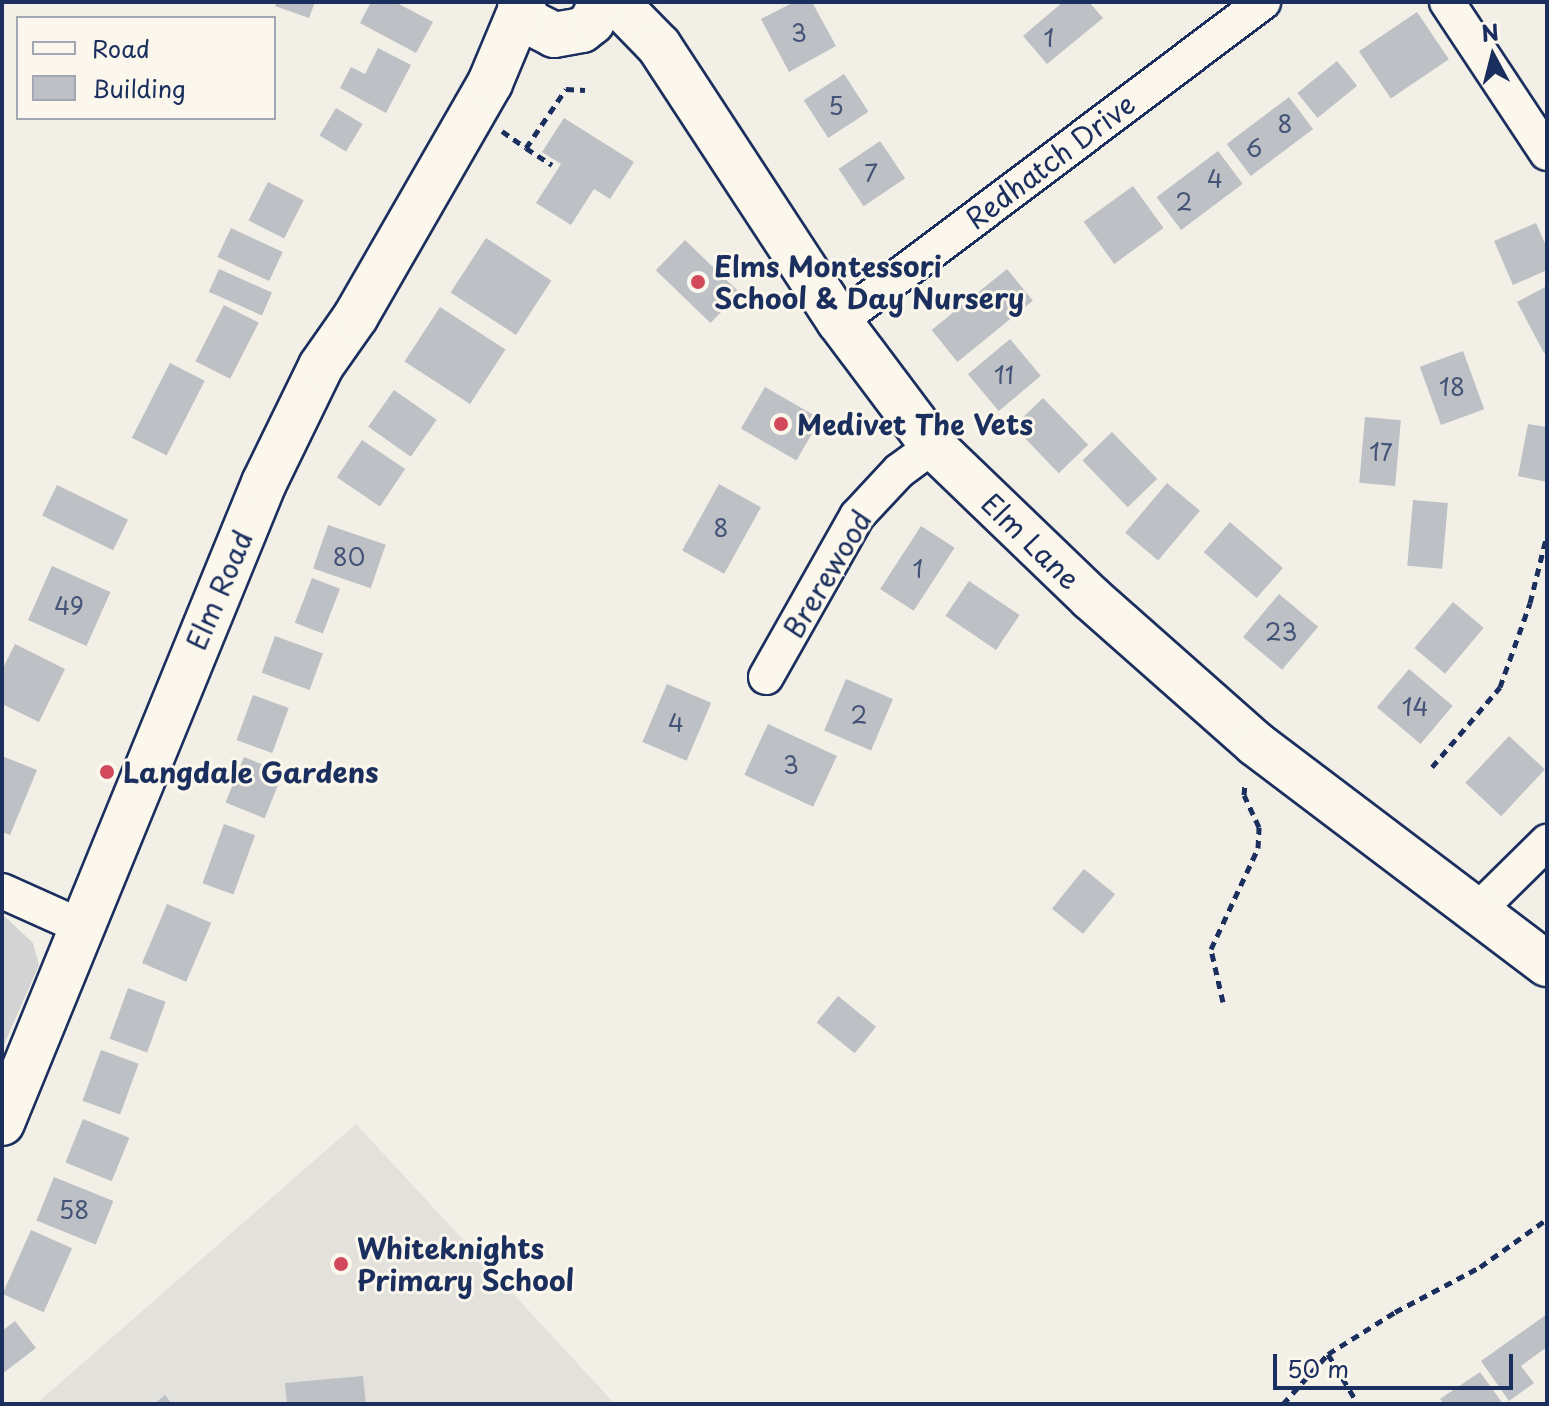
<!DOCTYPE html>
<style>
body{margin:0}
#map{position:relative;width:1549px;height:1406px;overflow:hidden;background:#f2efe6;font-family:"Playpen Sans",sans-serif}
div>[style]{position:absolute}
[style*='--x']{left:calc(var(--x)*1px);top:calc(var(--y)*1px);width:calc(var(--w)*1px);rotate:calc(var(--a)*1deg)}
.built>*{inset:0;background:#e2e1dc}
.green>*{inset:0;background:#d2d3d2}
.building>*{inset:0;background:#bdc0c4;transform-origin:0 0}
.path>*{height:5px;margin-top:-2.5px;transform-origin:0;background:repeating-linear-gradient(90deg,#1b2f5e 0 8px,transparent 0 14px)}
.roads{filter:drop-shadow(2px 0 #1b2f5e) drop-shadow(-2px 0 #1b2f5e) drop-shadow(0 2px #1b2f5e) drop-shadow(0 -2px #1b2f5e)}
.minor>*{height:34px;margin:-17px;padding:0 17px;transform-origin:17px;border-radius:17px;background:#fbf7ec}
.tertiary>*{height:44px;margin:-22px;padding:0 22px;transform-origin:22px;border-radius:22px;background:#fbf7ec}
.secondary>*{height:44px;margin:-22px;padding:0 22px;transform-origin:22px;border-radius:22px;background:#fbf7ec}
.dots>*{width:22px;height:22px;translate:-50% -50%;box-sizing:border-box;border:4px solid #fbf7ec;border-radius:50%}
span{translate:-50% -50%;white-space:nowrap;text-align:center;line-height:1.15;-webkit-text-stroke:6px #fbf7ec;paint-order:stroke}
.number-label{font-size:24px;color:#445378}
.number-label span{-webkit-text-stroke-width:0}
.street-label{font-size:28px;color:#1b2f5e}
.poi-label{font-size:28px;color:#1b2f5e;font-weight:700}
.left{translate:0 -50%;text-align:left}
.frame{position:absolute;inset:0;border:4px solid #1b2f5e;pointer-events:none}
.legend{position:absolute;left:16px;top:16px;width:260px;height:104px;box-sizing:border-box;background:#fbf7ec;border:2px solid #a1a7b3;margin:0;padding:10px 14px;list-style:none;font-size:24px;color:#1b2f5e}
.legend li{display:flex;align-items:center;gap:16px;height:40px}
.legend b{width:40px;border:2px solid #a1a7b3}
.north{position:absolute;left:1453px;top:16px;width:80px;height:80px;-webkit-text-stroke:6px #fbf7ec;paint-order:stroke;rotate:353deg;font-size:22px;font-weight:700;line-height:32px;text-align:center;color:#1b2f5e}
.north::after{content:'';display:block;margin:auto;width:28px;height:36px;background:#1b2f5e;clip-path:polygon(50% 0,100% 100%,50% 72%,0 100%)}
.scale{position:absolute;left:1273px;top:1354px;width:240px;height:36px;box-sizing:border-box;border:4px solid #1b2f5e;border-top:0;padding-left:10px;font-size:24px;line-height:28px;white-space:nowrap;color:#1b2f5e;-webkit-text-stroke:6px #fbf7ec;paint-order:stroke}
</style>
<div id="map">
<div class="built">
<i style="clip-path:polygon(356px 1124px,615px 1404px,36px 1404px)"></i>
</div>
<div class="green">
<i style="clip-path:polygon(2px 914px,33px 943px,39px 965px,2px 1049px)"></i>
</div>
<div class="building">
<i style="clip-path:polygon(277px 2px,315px 2px,309px 18px,275px 6px)"></i>
<i style="clip-path:polygon(371px 2px,395px 2px,433px 22px,416px 53px,360px 23px)"></i>
<i style="clip-path:polygon(794px 2px,812px 2px,836px 46px,789px 72px,761px 19px)"></i>
<i style="clip-path:polygon(1063px 2px,1089px 2px,1103px 18px,1047px 64px,1023px 36px)"></i>
<i style="left:1417px;top:12px;width:57px;height:70px;rotate:56deg"></i>
<i style="clip-path:polygon(378px 48px,411px 65px,386px 113px,340px 88px,351px 67px,365px 74px)"></i>
<i style="left:1337px;top:61px;width:32px;height:51px;rotate:51deg"></i>
<i style="left:844px;top:74px;width:45px;height:48px;rotate:57deg"></i>
<i style="left:1289px;top:97px;width:40px;height:78px;rotate:53deg"></i>
<i style="left:336px;top:108px;width:31px;height:32px;rotate:31deg"></i>
<i style="clip-path:polygon(564px 118px,634px 162px,610px 199px,594px 189px,571px 225px,536px 203px,561px 164px,542px 152px)"></i>
<i style="left:880px;top:141px;width:45px;height:50px;rotate:56deg"></i>
<i style="left:1218px;top:151px;width:41px;height:77px;rotate:53deg"></i>
<i style="left:268px;top:182px;width:40px;height:43px;rotate:27deg"></i>
<i style="left:1133px;top:186px;width:52px;height:61px;rotate:54deg"></i>
<i style="clip-path:polygon(1536px 223px,1547px 248px,1547px 270px,1513px 285px,1494px 241px)"></i>
<i style="left:231px;top:228px;width:57px;height:32px;rotate:25deg"></i>
<i style="left:486px;top:238px;width:78px;height:65px;rotate:33deg"></i>
<i style="left:685px;top:240px;width:76px;height:42px;rotate:44deg"></i>
<i style="left:219px;top:269px;width:58px;height:25px;rotate:24deg"></i>
<i style="left:1007px;top:269px;width:41px;height:97px;rotate:51deg"></i>
<i style="clip-path:polygon(1547px 286px,1547px 352px,1544px 353px,1517px 302px)"></i>
<i style="left:224px;top:305px;width:39px;height:63px;rotate:27deg"></i>
<i style="left:440px;top:307px;width:78px;height:65px;rotate:33deg"></i>
<i style="left:1010px;top:339px;width:48px;height:55px;rotate:50deg"></i>
<i style="left:1463px;top:351px;width:62px;height:46px;rotate:70deg"></i>
<i style="left:170px;top:363px;width:39px;height:84px;rotate:27deg"></i>
<i style="left:765px;top:387px;width:64px;height:48px;rotate:30deg"></i>
<i style="left:394px;top:390px;width:52px;height:45px;rotate:35deg"></i>
<i style="left:1043px;top:398px;width:65px;height:41px;rotate:46deg"></i>
<i style="left:1365px;top:417px;width:36px;height:66px;rotate:5deg"></i>
<i style="clip-path:polygon(1528px 424px,1547px 427px,1547px 482px,1518px 476px)"></i>
<i style="left:1112px;top:432px;width:65px;height:41px;rotate:46deg"></i>
<i style="left:362px;top:440px;width:52px;height:45px;rotate:34deg"></i>
<i style="left:1167px;top:483px;width:43px;height:65px;rotate:40deg"></i>
<i style="left:719px;top:484px;width:48px;height:76px;rotate:29deg"></i>
<i style="left:57px;top:485px;width:79px;height:34px;rotate:26deg"></i>
<i style="left:1413px;top:500px;width:35px;height:66px;rotate:5deg"></i>
<i style="left:1230px;top:522px;width:70px;height:40px;rotate:41deg"></i>
<i style="left:328px;top:525px;width:61px;height:46px;rotate:19deg"></i>
<i style="left:921px;top:526px;width:40px;height:75px;rotate:33deg"></i>
<i style="left:52px;top:566px;width:64px;height:59px;rotate:24deg"></i>
<i style="left:312px;top:578px;width:30px;height:48px;rotate:21deg"></i>
<i style="left:969px;top:581px;width:61px;height:42px;rotate:34deg"></i>
<i style="left:1279px;top:594px;width:51px;height:56px;rotate:40deg"></i>
<i style="left:1453px;top:602px;width:40px;height:60px;rotate:40deg"></i>
<i style="left:275px;top:636px;width:51px;height:39px;rotate:20deg"></i>
<i style="clip-path:polygon(15px 644px,65px 669px,39px 722px,2px 704px,2px 670px)"></i>
<i style="left:1409px;top:669px;width:57px;height:50px;rotate:40deg"></i>
<i style="left:846px;top:679px;width:51px;height:56px;rotate:23deg"></i>
<i style="left:667px;top:684px;width:48px;height:63px;rotate:23deg"></i>
<i style="left:253px;top:695px;width:38px;height:48px;rotate:20deg"></i>
<i style="left:768px;top:724px;width:76px;height:56px;rotate:25deg"></i>
<i style="left:1509px;top:736px;width:49px;height:64px;rotate:43deg"></i>
<i style="clip-path:polygon(2px 756px,37px 770px,10px 835px,2px 832px)"></i>
<i style="left:244px;top:757px;width:42px;height:49px;rotate:22deg"></i>
<i style="left:224px;top:824px;width:33px;height:63px;rotate:20deg"></i>
<i style="left:1084px;top:869px;width:40px;height:51px;rotate:39deg"></i>
<i style="left:167px;top:904px;width:48px;height:64px;rotate:23deg"></i>
<i style="left:128px;top:988px;width:40px;height:54px;rotate:20deg"></i>
<i style="left:838px;top:996px;width:49px;height:34px;rotate:39deg"></i>
<i style="left:101px;top:1050px;width:40px;height:54px;rotate:20deg"></i>
<i style="left:83px;top:1119px;width:50px;height:47px;rotate:22deg"></i>
<i style="left:54px;top:1177px;width:64px;height:47px;rotate:22deg"></i>
<i style="left:31px;top:1230px;width:45px;height:70px;rotate:24deg"></i>
<i style="clip-path:polygon(1547px 1314px,1547px 1347px,1521px 1366px,1534px 1383px,1509px 1401px,1481px 1361px)"></i>
<i style="clip-path:polygon(15px 1321px,36px 1348px,2px 1374px,2px 1331px)"></i>
<i style="clip-path:polygon(1480px 1372px,1503px 1404px,1444px 1404px,1440px 1399px)"></i>
<i style="clip-path:polygon(363px 1376px,366px 1404px,287px 1404px,285px 1383px)"></i>
<i style="clip-path:polygon(165px 1395px,172px 1404px,154px 1404px)"></i>
</div>
<div class="path">
<i style="--x:502;--y:131;--w:29;--a:35"></i>
<i style="--x:526;--y:148;--w:71;--a:-55.9"></i>
<i style="--x:566;--y:89;--w:19;--a:3"></i>
<i style="--x:526;--y:148;--w:31;--a:33"></i>
<i style="--x:1432;--y:767;--w:105;--a:-49.6"></i>
<i style="--x:1500;--y:687;--w:89;--a:-70.3"></i>
<i style="--x:1530;--y:603;--w:70;--a:-76"></i>
<i style="--x:1223;--y:1002;--w:54;--a:-102.8"></i>
<i style="--x:1211;--y:949;--w:111;--a:-65"></i>
<i style="--x:1258;--y:848;--w:21;--a:-87"></i>
<i style="--x:1259;--y:827;--w:35;--a:-115"></i>
<i style="--x:1244;--y:795;--w:12;--a:-85"></i>
<i style="--x:1328;--y:1354;--w:58;--a:59"></i>
<i style="--x:1283;--y:1404;--w:67;--a:-48"></i>
<i style="--x:1328;--y:1354;--w:79;--a:-32.1"></i>
<i style="--x:1395;--y:1312;--w:96;--a:-27.9"></i>
<i style="--x:1480;--y:1267;--w:82;--a:-35.6"></i>
</div>
<div class="roads">
<div class="minor">
<i style="--x:1447;--y:2;--w:181;--a:56.5"></i>
<i style="--x:839;--y:321;--w:531;--a:-36.96"></i>
<i style="--x:766;--y:677;--w:185;--a:-60.5"></i>
<i style="--x:857;--y:516;--w:62;--a:-47"></i>
<i style="--x:899;--y:471;--w:42;--a:-36.3"></i>
<i style="--x:2;--y:891;--w:85;--a:24.2"></i>
<i style="--x:1476;--y:912;--w:100;--a:-44.6"></i>
</div>
<div class="tertiary">
<i style="--x:616;--y:2;--w:62;--a:45.7"></i>
<i style="--x:659;--y:46;--w:329;--a:56.8"></i>
<i style="--x:839;--y:321;--w:156;--a:53.1"></i>
<i style="--x:933;--y:446;--w:219;--a:43.9"></i>
<i style="--x:1091;--y:598;--w:220;--a:41.5"></i>
<i style="--x:1256;--y:744;--w:365;--a:37.1"></i>
</div>
<div class="secondary">
<i style="--x:520;--y:2;--w:22;--a:66"></i>
<i style="--x:529;--y:22;--w:28;--a:27"></i>
<i style="--x:554;--y:35;--w:28;--a:-10"></i>
<i style="--x:582;--y:30;--w:13;--a:-39"></i>
<i style="--x:592;--y:22;--w:22;--a:-66"></i>
<i style="--x:2;--y:1123;--w:692;--a:-67.74"></i>
<i style="--x:264;--y:483;--w:130;--a:-64"></i>
<i style="--x:321;--y:366;--w:61;--a:-55"></i>
<i style="--x:356;--y:316;--w:269;--a:-60.1"></i>
<i style="--x:490;--y:83;--w:80;--a:-67.3"></i>
</div>
</div>
<div class="dots">
<i style="left:698px;top:282px;background:#d1495b"></i>
<i style="left:781px;top:424px;background:#d1495b"></i>
<i style="left:107px;top:772px;background:#d1495b"></i>
<i style="left:341px;top:1264px;background:#d1495b"></i>
</div>
<div class="number-label">
<span style="left:799px;top:33px">3</span>
<span style="left:1049px;top:38px">1</span>
<span style="left:836px;top:106px">5</span>
<span style="left:1285px;top:124px">8</span>
<span style="left:1254px;top:148px">6</span>
<span style="left:871px;top:173px">7</span>
<span style="left:1215px;top:179px">4</span>
<span style="left:1184px;top:202px">2</span>
<span style="left:1004px;top:375px">11</span>
<span style="left:1452px;top:387px">18</span>
<span style="left:1381px;top:452px">17</span>
<span style="left:721px;top:528px">8</span>
<span style="left:349px;top:557px">80</span>
<span style="left:918px;top:569px">1</span>
<span style="left:69px;top:606px">49</span>
<span style="left:1281px;top:632px">23</span>
<span style="left:1415px;top:707px">14</span>
<span style="left:859px;top:715px">2</span>
<span style="left:676px;top:723px">4</span>
<span style="left:791px;top:765px">3</span>
<span style="left:74px;top:1210px">58</span>
</div>
<div class="street-label">
<span style="left:1050px;top:161px;rotate:-37deg">Redhatch Drive</span>
<span style="left:1031px;top:541px;rotate:44deg">Elm Lane</span>
<span style="left:827px;top:574px;rotate:-59deg">Brerewood</span>
<span style="left:219px;top:590px;rotate:-67deg">Elm Road</span>
</div>
<div class="poi-label">
<span class="left" style="left:714px;top:282px">Elms Montessori<br>School &amp; Day Nursery</span>
<span class="left" style="left:797px;top:424px">Medivet The Vets</span>
<span class="left" style="left:123px;top:772px">Langdale Gardens</span>
<span class="left" style="left:357px;top:1264px">Whiteknights<br>Primary School</span>
</div>
<div class="frame"></div>
<ul class="legend">
<li><b style="height:10px;background:#fbf7ec"></b>Road</li>
<li><b style="height:22px;background:#bdc0c4"></b>Building</li>
</ul>
<div class="north">N</div>
<div class="scale">50 m</div>
</div>
